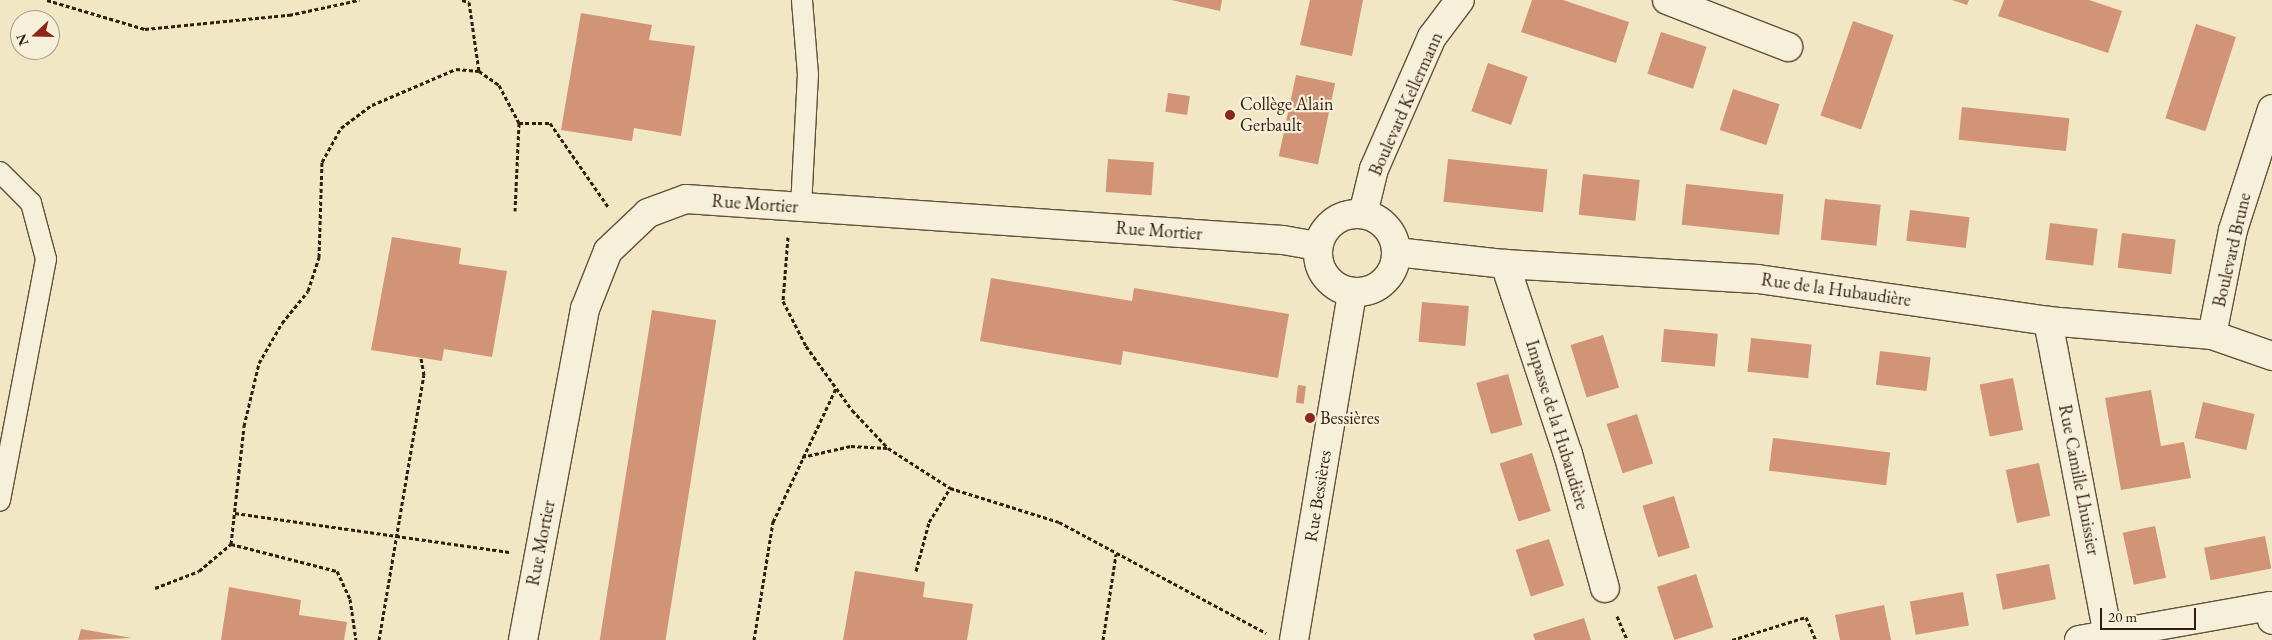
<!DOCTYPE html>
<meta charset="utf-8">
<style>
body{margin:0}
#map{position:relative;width:2272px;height:640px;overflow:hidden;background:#f1e7c4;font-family:"EB Garamond",serif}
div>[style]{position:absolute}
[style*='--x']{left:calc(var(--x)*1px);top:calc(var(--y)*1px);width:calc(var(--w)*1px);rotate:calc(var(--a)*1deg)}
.building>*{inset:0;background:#d29476;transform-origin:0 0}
.path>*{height:3px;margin-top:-1.5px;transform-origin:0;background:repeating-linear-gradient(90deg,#301f0c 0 4px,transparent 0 6.5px)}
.roads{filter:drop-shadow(1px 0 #60513a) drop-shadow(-1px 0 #60513a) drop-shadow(0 1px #60513a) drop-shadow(0 -1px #60513a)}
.lane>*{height:20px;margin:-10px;padding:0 10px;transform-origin:10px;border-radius:10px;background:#f6efd9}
.street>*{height:28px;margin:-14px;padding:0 14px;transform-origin:14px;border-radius:14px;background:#f6efd9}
.secondary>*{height:28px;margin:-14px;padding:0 14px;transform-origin:14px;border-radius:14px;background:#f6efd9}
.secondary>.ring{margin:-14px;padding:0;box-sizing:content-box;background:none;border:28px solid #f6efd9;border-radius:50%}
.dots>*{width:14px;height:14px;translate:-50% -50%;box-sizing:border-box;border:2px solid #f6efd9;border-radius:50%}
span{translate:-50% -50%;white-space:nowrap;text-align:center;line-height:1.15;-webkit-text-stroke:4.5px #f6efd9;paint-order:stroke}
.street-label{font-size:18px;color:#301f0c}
.poi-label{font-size:18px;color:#301f0c}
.left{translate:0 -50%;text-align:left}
.north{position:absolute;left:10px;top:10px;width:50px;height:50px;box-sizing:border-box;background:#f6efd9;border:1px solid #a79c87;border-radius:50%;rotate:249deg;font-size:14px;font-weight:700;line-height:20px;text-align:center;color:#301f0c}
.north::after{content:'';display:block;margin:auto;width:18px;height:22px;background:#8f2418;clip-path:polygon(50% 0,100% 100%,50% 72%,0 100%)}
.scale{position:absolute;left:2100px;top:608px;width:96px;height:22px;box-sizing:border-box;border:2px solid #301f0c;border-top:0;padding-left:6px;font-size:15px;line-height:18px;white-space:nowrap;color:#301f0c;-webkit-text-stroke:4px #f6efd9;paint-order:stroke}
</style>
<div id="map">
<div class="building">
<i style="clip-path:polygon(1171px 0,1222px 0,1220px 11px)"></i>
<i style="clip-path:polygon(1310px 0,1363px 0,1352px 56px,1300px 45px)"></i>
<i style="clip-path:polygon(1532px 0,1563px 0,1629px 22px,1616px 63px,1521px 32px)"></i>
<i style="clip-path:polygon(1952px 0,1969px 0,1967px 5px)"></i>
<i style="clip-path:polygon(2004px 0,2089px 0,2122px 11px,2108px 53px,1998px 16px)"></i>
<i style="clip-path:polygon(581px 13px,652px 25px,649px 40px,695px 46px,681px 136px,634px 128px,632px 141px,561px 130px)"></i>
<i style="left:1853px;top:21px;width:43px;height:100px;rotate:19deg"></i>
<i style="left:2196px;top:24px;width:42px;height:99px;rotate:18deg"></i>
<i style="left:1661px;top:32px;width:48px;height:44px;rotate:18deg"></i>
<i style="left:1488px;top:63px;width:42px;height:51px;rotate:19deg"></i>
<i style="left:1296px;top:75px;width:40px;height:83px;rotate:12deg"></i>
<i style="left:1733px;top:89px;width:49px;height:43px;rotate:18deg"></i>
<i style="left:1168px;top:93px;width:22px;height:19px;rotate:8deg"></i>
<i style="left:1962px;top:107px;width:108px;height:33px;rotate:6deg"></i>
<i style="left:1108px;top:159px;width:46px;height:33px;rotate:4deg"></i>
<i style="left:1448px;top:159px;width:100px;height:43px;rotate:6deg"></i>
<i style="left:1583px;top:174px;width:57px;height:41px;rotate:6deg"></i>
<i style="left:1686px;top:184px;width:98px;height:41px;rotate:6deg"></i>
<i style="left:1825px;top:199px;width:56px;height:41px;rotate:6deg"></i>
<i style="left:1910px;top:210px;width:60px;height:31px;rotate:7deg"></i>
<i style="left:2050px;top:223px;width:48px;height:37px;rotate:7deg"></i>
<i style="left:2122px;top:233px;width:54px;height:35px;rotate:7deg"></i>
<i style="clip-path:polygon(392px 237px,461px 248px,459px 264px,507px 271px,492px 357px,444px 349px,442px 361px,371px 350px)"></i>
<i style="clip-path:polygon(991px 278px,1132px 301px,1134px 288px,1289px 314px,1278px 378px,1123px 351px,1121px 365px,980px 341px)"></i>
<i style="left:1422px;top:302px;width:47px;height:40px;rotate:5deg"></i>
<i style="left:652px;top:310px;width:65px;height:335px;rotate:9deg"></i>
<i style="left:1664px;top:329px;width:54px;height:33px;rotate:5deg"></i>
<i style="left:1603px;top:335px;width:55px;height:34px;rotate:73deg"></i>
<i style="left:1751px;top:338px;width:61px;height:34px;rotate:6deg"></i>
<i style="left:1880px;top:351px;width:51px;height:34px;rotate:7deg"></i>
<i style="left:1508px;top:374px;width:53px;height:33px;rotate:74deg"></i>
<i style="left:2013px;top:378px;width:53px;height:34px;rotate:79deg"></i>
<i style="left:1298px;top:385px;width:8px;height:18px;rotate:7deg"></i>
<i style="clip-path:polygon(2151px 390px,2161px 446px,2184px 442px,2191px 478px,2121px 490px,2105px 398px)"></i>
<i style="left:2203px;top:402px;width:53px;height:37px;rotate:13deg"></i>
<i style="left:1637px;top:414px;width:52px;height:32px;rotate:72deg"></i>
<i style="left:1773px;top:438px;width:118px;height:33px;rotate:7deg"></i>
<i style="left:1532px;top:453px;width:61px;height:34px;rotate:72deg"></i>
<i style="left:2039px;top:463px;width:54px;height:34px;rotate:78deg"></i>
<i style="left:1674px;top:496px;width:54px;height:33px;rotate:73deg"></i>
<i style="left:2155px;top:526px;width:53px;height:33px;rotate:78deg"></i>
<i style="left:2265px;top:536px;width:33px;height:62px;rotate:79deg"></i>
<i style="left:1549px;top:539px;width:49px;height:35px;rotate:72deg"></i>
<i style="left:2049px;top:564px;width:36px;height:54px;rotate:79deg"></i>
<i style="clip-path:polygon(855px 571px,925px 582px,923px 597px,973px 604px,967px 640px,843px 640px)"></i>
<i style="left:1696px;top:574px;width:56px;height:41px;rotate:72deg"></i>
<i style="clip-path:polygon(229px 587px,301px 600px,299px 615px,347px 622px,344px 640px,221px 640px)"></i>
<i style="left:1963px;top:592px;width:34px;height:54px;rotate:80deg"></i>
<i style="clip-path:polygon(1884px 605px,1891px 640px,1840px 640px,1835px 615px)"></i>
<i style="clip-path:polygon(1584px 618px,1591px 640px,1535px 640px,1533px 634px)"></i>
<i style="clip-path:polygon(81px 629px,132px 638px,78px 640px)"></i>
</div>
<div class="path">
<i style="--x:47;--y:0;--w:102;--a:16.5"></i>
<i style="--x:145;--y:29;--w:145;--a:-5.6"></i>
<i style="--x:289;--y:15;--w:72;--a:-12.1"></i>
<i style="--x:462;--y:0;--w:7;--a:16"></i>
<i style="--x:469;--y:2;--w:70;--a:81.8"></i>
<i style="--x:519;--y:123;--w:31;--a:0"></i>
<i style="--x:550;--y:123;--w:103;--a:55.2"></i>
<i style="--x:788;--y:237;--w:64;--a:94.5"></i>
<i style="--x:783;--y:301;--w:51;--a:62.9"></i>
<i style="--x:806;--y:346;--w:79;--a:54.3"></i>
<i style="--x:852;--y:410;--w:52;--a:46.5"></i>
<i style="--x:888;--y:448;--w:74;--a:32.8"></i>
<i style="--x:950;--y:488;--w:114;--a:17.3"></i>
<i style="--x:1059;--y:522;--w:235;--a:28.2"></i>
<i style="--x:802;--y:457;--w:50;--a:-12.7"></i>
<i style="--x:851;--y:446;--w:36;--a:3"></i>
<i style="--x:235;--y:513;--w:277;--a:8.1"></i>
<i style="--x:231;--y:544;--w:109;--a:14.3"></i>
<i style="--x:337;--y:571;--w:31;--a:65"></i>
<i style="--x:350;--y:599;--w:41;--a:81.7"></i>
<i style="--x:916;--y:571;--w:51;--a:-75.1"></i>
<i style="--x:929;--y:522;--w:40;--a:-58"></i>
<i style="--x:155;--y:588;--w:47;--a:-21.1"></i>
<i style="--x:199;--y:571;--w:42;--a:-40.2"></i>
<i style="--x:231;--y:544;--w:119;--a:-83.7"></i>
<i style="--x:244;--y:426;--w:65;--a:-76.6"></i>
<i style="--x:259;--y:363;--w:46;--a:-60.1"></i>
<i style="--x:282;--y:323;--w:41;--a:-50.9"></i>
<i style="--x:308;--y:291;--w:36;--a:-72"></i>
<i style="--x:319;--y:257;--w:95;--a:-88.2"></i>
<i style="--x:322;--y:162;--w:39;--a:-61"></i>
<i style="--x:341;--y:128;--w:39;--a:-37"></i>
<i style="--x:372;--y:105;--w:91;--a:-23.2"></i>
<i style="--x:456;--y:69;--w:23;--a:5"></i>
<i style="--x:479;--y:71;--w:24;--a:35"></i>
<i style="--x:499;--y:85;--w:43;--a:62.2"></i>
<i style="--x:519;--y:123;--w:88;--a:92.6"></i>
<i style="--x:1617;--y:616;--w:26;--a:67"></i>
<i style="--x:379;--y:640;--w:269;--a:-80.4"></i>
<i style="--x:424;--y:375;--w:17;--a:-100"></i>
<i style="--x:754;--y:640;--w:120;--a:-80.9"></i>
<i style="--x:773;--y:522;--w:148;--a:-64.8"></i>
<i style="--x:1103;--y:640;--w:87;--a:-81.4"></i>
<i style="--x:1732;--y:640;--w:77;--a:-17.3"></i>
<i style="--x:1806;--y:617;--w:25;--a:67"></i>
</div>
<div class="roads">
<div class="lane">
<i style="--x:0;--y:172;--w:44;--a:45"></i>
<i style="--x:31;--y:203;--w:58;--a:75"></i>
<i style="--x:46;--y:259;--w:246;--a:100.8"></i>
<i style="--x:801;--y:207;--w:132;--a:-87"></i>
<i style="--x:808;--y:75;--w:75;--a:-94.6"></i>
</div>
<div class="street">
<i style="--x:1667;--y:0;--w:130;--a:21.2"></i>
<i style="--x:1396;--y:252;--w:110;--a:6.3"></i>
<i style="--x:1505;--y:264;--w:253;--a:3.4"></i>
<i style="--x:1758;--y:279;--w:293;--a:8.2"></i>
<i style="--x:2048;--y:321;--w:165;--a:4.9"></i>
<i style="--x:2212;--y:335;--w:64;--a:19.3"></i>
<i style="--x:1505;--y:264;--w:200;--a:71.7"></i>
<i style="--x:1568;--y:454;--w:139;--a:74.6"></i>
<i style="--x:2048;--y:321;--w:325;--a:79.2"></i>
<i style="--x:2212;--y:335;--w:107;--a:-78.7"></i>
<i style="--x:2233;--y:230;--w:127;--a:-72.1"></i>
<i style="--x:523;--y:640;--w:337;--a:-79.4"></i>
<i style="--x:585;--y:309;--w:62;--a:-68.4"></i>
<i style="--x:608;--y:251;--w:55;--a:-43.5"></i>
<i style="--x:648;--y:213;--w:40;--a:-20.2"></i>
<i style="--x:686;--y:199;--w:598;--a:3.93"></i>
<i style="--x:1283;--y:240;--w:36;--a:10"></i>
<i style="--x:2079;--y:640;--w:194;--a:-10.1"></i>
<i style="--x:2270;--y:606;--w:14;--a:82"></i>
</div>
<div class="secondary">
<i class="ring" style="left:1318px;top:214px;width:50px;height:50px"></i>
<i style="--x:1363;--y:214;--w:46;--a:-76.3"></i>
<i style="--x:1374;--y:169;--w:144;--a:-66.3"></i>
<i style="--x:1432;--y:37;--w:46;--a:-52.9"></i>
<i style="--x:1294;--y:640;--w:352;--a:-80.5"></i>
</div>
</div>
<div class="dots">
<i style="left:1230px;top:115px;background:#8f2418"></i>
<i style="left:1310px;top:418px;background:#8f2418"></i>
</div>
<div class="street-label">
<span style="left:1406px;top:104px;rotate:-66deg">Boulevard Kellermann</span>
<span style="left:755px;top:204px;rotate:4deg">Rue Mortier</span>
<span style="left:1159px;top:231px;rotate:4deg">Rue Mortier</span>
<span style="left:2232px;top:250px;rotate:-77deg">Boulevard Brune</span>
<span style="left:1836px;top:290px;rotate:8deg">Rue de la Hubaudière</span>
<span style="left:1557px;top:425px;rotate:73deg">Impasse de la Hubaudière</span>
<span style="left:2079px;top:480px;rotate:79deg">Rue Camille Lhuissier</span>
<span style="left:1318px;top:496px;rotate:-81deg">Rue Bessières</span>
<span style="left:541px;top:543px;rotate:-79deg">Rue Mortier</span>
</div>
<div class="poi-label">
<span class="left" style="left:1240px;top:115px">Collège Alain<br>Gerbault</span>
<span class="left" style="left:1320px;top:418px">Bessières</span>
</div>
<div class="north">N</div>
<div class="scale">20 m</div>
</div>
